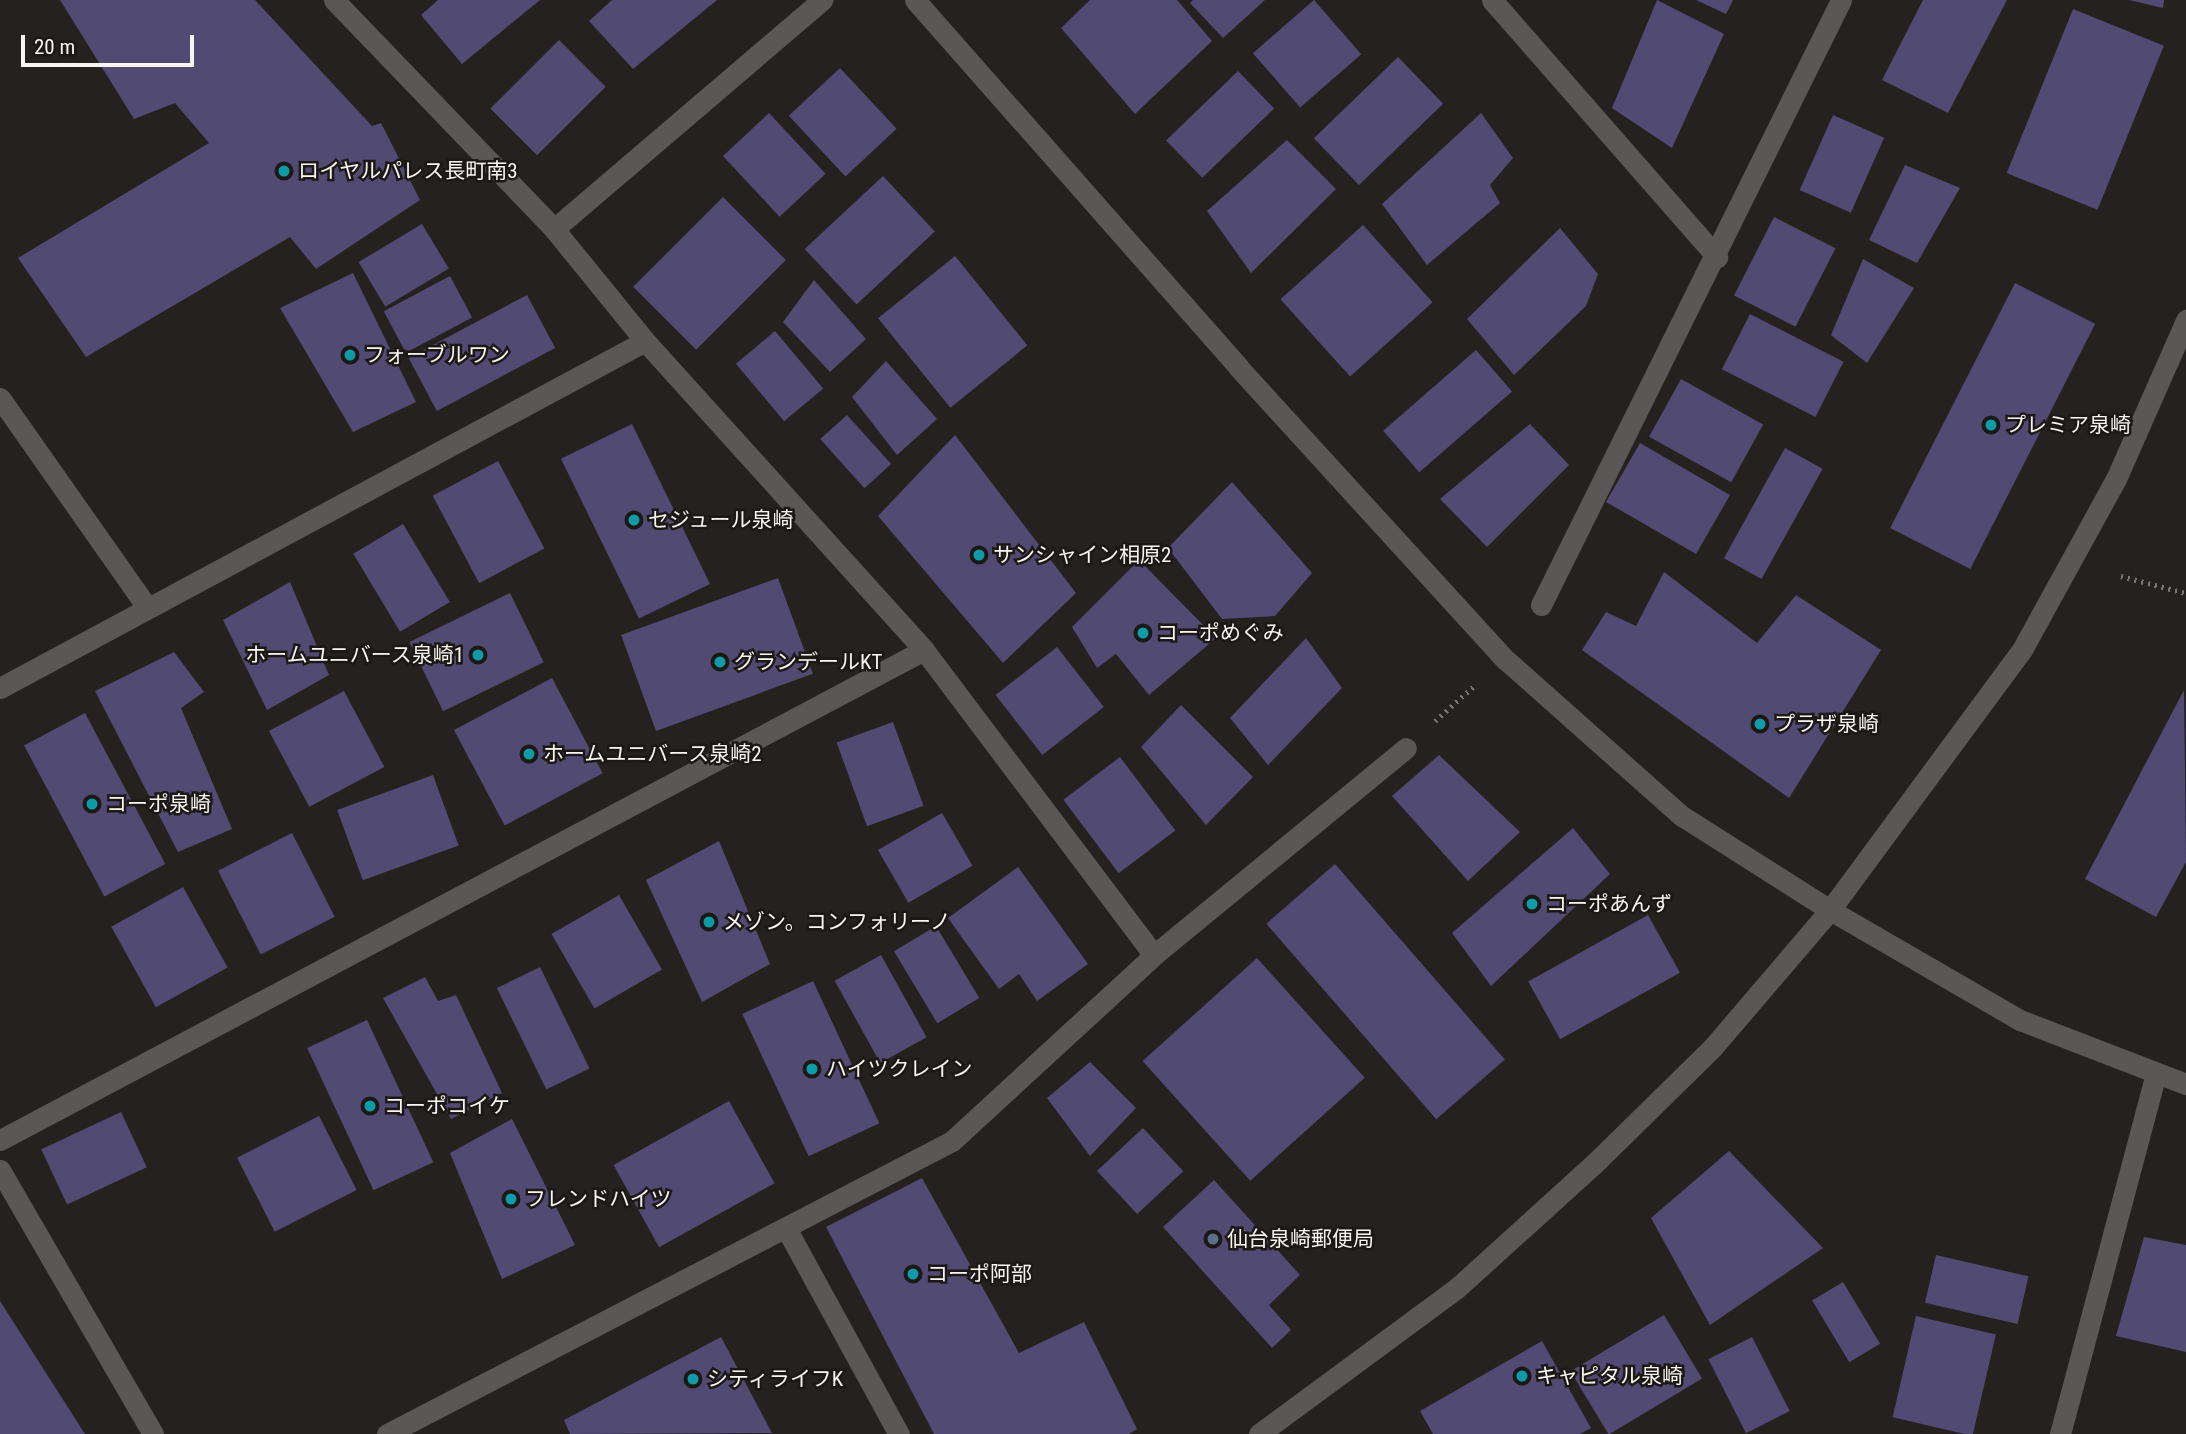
<!DOCTYPE html>
<meta charset="utf-8">
<style>
body{margin:0}
#map{position:relative;width:2186px;height:1434px;overflow:hidden;background:#25211e;font-family:"Roboto Condensed","Noto Sans JP",sans-serif}
div>[style]{position:absolute}
[style*='--x']{left:calc(var(--x)*1px);top:calc(var(--y)*1px);width:calc(var(--w)*1px);rotate:calc(var(--a)*1deg)}
.building>*{inset:0;background:#514a73;transform-origin:0 0}
.path>*{height:4.5px;margin-top:-2.25px;transform-origin:0;background:repeating-linear-gradient(90deg,#7b7774 0 2px,transparent 0 7px)}
.minor>*{height:21px;margin:-10.5px;padding:0 10.5px;transform-origin:10.5px;border-radius:10.5px;background:#5a5757}
.dots>*{width:19px;height:19px;translate:-50% -50%;box-sizing:border-box;border:4px solid #1c1815;border-radius:50%}
span{translate:-50% -50%;white-space:nowrap;text-align:center;line-height:1.15;-webkit-text-stroke:5px #1c1815;paint-order:stroke}
.poi-label{font-size:21px;color:#f7f4f2}
.left{translate:0 -50%;text-align:left}
.right{translate:-100% -50%;text-align:right}
.scale{position:absolute;left:21px;top:35px;width:173px;height:32px;box-sizing:border-box;border:4px solid #f7f4f2;border-top:0;padding-left:9px;font-size:21px;line-height:24px;white-space:nowrap;color:#f7f4f2;-webkit-text-stroke:5px #1c1815;paint-order:stroke}
</style>
<div id="map">
<div class="building">
<i style="clip-path:polygon(60px 0,255px 0,372px 126px,381px 123px,420px 200px,316px 269px,290px 237px,86px 357px,18px 258px,209px 143px,175px 103px,134px 119px)"></i>
<i style="clip-path:polygon(438px 0,540px 0,462px 64px,421px 15px)"></i>
<i style="clip-path:polygon(612px 0,717px 0,633px 69px,589px 21px)"></i>
<i style="clip-path:polygon(1090px 0,1177px 0,1212px 41px,1135px 114px,1061px 28px)"></i>
<i style="clip-path:polygon(1193px 0,1265px 0,1223px 38px,1190px 3px)"></i>
<i style="left:1314px;top:0;width:72px;height:81px;rotate:49deg"></i>
<i style="clip-path:polygon(1657px 0,1724px 34px,1672px 148px,1612px 108px)"></i>
<i style="clip-path:polygon(1696px 0,1733px 0,1726px 14px)"></i>
<i style="clip-path:polygon(1923px 0,2007px 0,1948px 113px,1882px 80px)"></i>
<i style="clip-path:polygon(2129px 0,2164px 0,2163px 8px)"></i>
<i style="left:2073px;top:9px;width:98px;height:177px;rotate:22deg"></i>
<i style="left:559px;top:40px;width:66px;height:97px;rotate:45deg"></i>
<i style="left:1398px;top:57px;width:65px;height:117px;rotate:46deg"></i>
<i style="left:840px;top:68px;width:83px;height:70px;rotate:47deg"></i>
<i style="left:1238px;top:71px;width:52px;height:100px;rotate:46deg"></i>
<i style="left:769px;top:113px;width:83px;height:63px;rotate:47deg"></i>
<i style="clip-path:polygon(1481px 113px,1513px 158px,1490px 185px,1500px 203px,1427px 265px,1382px 204px)"></i>
<i style="left:1833px;top:115px;width:56px;height:82px;rotate:24deg"></i>
<i style="clip-path:polygon(1287px 140px,1336px 189px,1251px 273px,1207px 211px)"></i>
<i style="clip-path:polygon(1905px 165px,1960px 188px,1917px 263px,1869px 240px)"></i>
<i style="left:883px;top:176px;width:76px;height:107px;rotate:47deg"></i>
<i style="left:723px;top:197px;width:89px;height:127px;rotate:45deg"></i>
<i style="left:1774px;top:217px;width:69px;height:88px;rotate:27deg"></i>
<i style="left:422px;top:224px;width:52px;height:74px;rotate:59deg"></i>
<i style="left:1363px;top:225px;width:104px;height:111px;rotate:48deg"></i>
<i style="clip-path:polygon(1560px 228px,1598px 274px,1586px 306px,1514px 375px,1467px 319px)"></i>
<i style="left:955px;top:256px;width:115px;height:99px;rotate:51deg"></i>
<i style="clip-path:polygon(1863px 259px,1914px 288px,1867px 363px,1831px 335px)"></i>
<i style="clip-path:polygon(353px 273px,416px 402px,353px 432px,280px 308px)"></i>
<i style="left:450px;top:276px;width:47px;height:75px;rotate:62deg"></i>
<i style="clip-path:polygon(814px 280px,866px 339px,830px 372px,783px 322px)"></i>
<i style="left:2015px;top:283px;width:90px;height:275px;rotate:27deg"></i>
<i style="left:527px;top:295px;width:60px;height:134px;rotate:62deg"></i>
<i style="left:1750px;top:314px;width:105px;height:62px;rotate:27deg"></i>
<i style="left:775px;top:331px;width:75px;height:51px;rotate:50deg"></i>
<i style="left:1476px;top:350px;width:55px;height:123px;rotate:49deg"></i>
<i style="clip-path:polygon(886px 361px,937px 419px,897px 455px,852px 397px)"></i>
<i style="left:1681px;top:379px;width:94px;height:66px;rotate:29deg"></i>
<i style="left:847px;top:415px;width:66px;height:36px;rotate:48deg"></i>
<i style="left:632px;top:424px;width:178px;height:79px;rotate:64deg"></i>
<i style="clip-path:polygon(1530px 424px,1569px 465px,1487px 547px,1440px 499px)"></i>
<i style="clip-path:polygon(955px 435px,1076px 593px,1003px 663px,878px 516px)"></i>
<i style="left:1640px;top:443px;width:104px;height:68px;rotate:30deg"></i>
<i style="left:1785px;top:448px;width:43px;height:126px;rotate:29deg"></i>
<i style="left:498px;top:461px;width:99px;height:74px;rotate:62deg"></i>
<i style="clip-path:polygon(1232px 482px,1312px 573px,1275px 616px,1222px 619px,1168px 548px)"></i>
<i style="left:403px;top:524px;width:91px;height:58px;rotate:59deg"></i>
<i style="clip-path:polygon(1139px 560px,1216px 638px,1149px 695px,1116px 654px,1097px 668px,1072px 627px)"></i>
<i style="clip-path:polygon(1664px 572px,1757px 643px,1796px 595px,1881px 650px,1789px 798px,1582px 650px,1606px 612px,1636px 626px)"></i>
<i style="left:778px;top:578px;width:102px;height:167px;rotate:70deg"></i>
<i style="clip-path:polygon(290px 582px,329px 675px,267px 710px,223px 620px)"></i>
<i style="left:510px;top:593px;width:77px;height:112px;rotate:64deg"></i>
<i style="clip-path:polygon(1306px 638px,1342px 688px,1268px 765px,1230px 718px)"></i>
<i style="left:1057px;top:647px;width:76px;height:78px;rotate:52deg"></i>
<i style="clip-path:polygon(174px 652px,204px 692px,181px 708px,232px 829px,178px 852px,95px 691px)"></i>
<i style="left:552px;top:678px;width:108px;height:111px;rotate:62deg"></i>
<i style="clip-path:polygon(2184px 690px,2186px 862px,2156px 917px,2085px 879px)"></i>
<i style="left:344px;top:691px;width:86px;height:85px;rotate:62deg"></i>
<i style="clip-path:polygon(1181px 705px,1253px 777px,1206px 825px,1141px 747px)"></i>
<i style="left:85px;top:713px;width:171px;height:69px;rotate:62deg"></i>
<i style="left:893px;top:722px;width:89px;height:60px;rotate:70deg"></i>
<i style="clip-path:polygon(1439px 755px,1520px 832px,1468px 881px,1392px 796px)"></i>
<i style="left:1120px;top:757px;width:92px;height:71px;rotate:53deg"></i>
<i style="left:433px;top:775px;width:75px;height:102px;rotate:70deg"></i>
<i style="left:942px;top:813px;width:61px;height:74px;rotate:60deg"></i>
<i style="clip-path:polygon(1573px 828px,1610px 874px,1491px 986px,1452px 933px)"></i>
<i style="left:292px;top:833px;width:94px;height:83px;rotate:63deg"></i>
<i style="clip-path:polygon(719px 841px,770px 964px,702px 1002px,646px 880px)"></i>
<i style="left:1335px;top:864px;width:259px;height:91px;rotate:49deg"></i>
<i style="clip-path:polygon(1018px 867px,1088px 964px,1037px 1001px,1019px 974px,999px 989px,948px 918px)"></i>
<i style="left:183px;top:887px;width:92px;height:82px;rotate:61deg"></i>
<i style="left:619px;top:895px;width:86px;height:78px;rotate:60deg"></i>
<i style="left:1648px;top:915px;width:66px;height:137px;rotate:61deg"></i>
<i style="left:936px;top:926px;width:84px;height:49px;rotate:59deg"></i>
<i style="left:881px;top:955px;width:94px;height:53px;rotate:61deg"></i>
<i style="left:1257px;top:958px;width:161px;height:154px;rotate:48deg"></i>
<i style="left:540px;top:967px;width:113px;height:48px;rotate:64deg"></i>
<i style="clip-path:polygon(425px 977px,438px 1001px,456px 995px,502px 1093px,451px 1119px,383px 998px)"></i>
<i style="left:813px;top:981px;width:157px;height:78px;rotate:65deg"></i>
<i style="left:367px;top:1020px;width:157px;height:66px;rotate:65deg"></i>
<i style="clip-path:polygon(1090px 1062px,1136px 1108px,1090px 1156px,1047px 1098px)"></i>
<i style="left:729px;top:1101px;width:94px;height:132px;rotate:61deg"></i>
<i style="left:121px;top:1112px;width:61px;height:88px;rotate:65deg"></i>
<i style="left:319px;top:1116px;width:83px;height:92px;rotate:63deg"></i>
<i style="clip-path:polygon(512px 1119px,575px 1245px,502px 1279px,450px 1153px)"></i>
<i style="left:1143px;top:1128px;width:59px;height:63px;rotate:47deg"></i>
<i style="clip-path:polygon(1729px 1151px,1823px 1248px,1710px 1325px,1651px 1218px)"></i>
<i style="clip-path:polygon(922px 1178px,1019px 1353px,1084px 1322px,1137px 1429px,1129px 1434px,934px 1434px,826px 1227px)"></i>
<i style="clip-path:polygon(1214px 1180px,1300px 1275px,1269px 1305px,1291px 1330px,1272px 1348px,1163px 1227px)"></i>
<i style="clip-path:polygon(2144px 1237px,2186px 1245px,2186px 1352px,2116px 1336px)"></i>
<i style="left:1936px;top:1255px;width:95px;height:49px;rotate:13deg"></i>
<i style="left:1843px;top:1282px;width:72px;height:36px;rotate:59deg"></i>
<i style="clip-path:polygon(0 1301px,85px 1434px,0 1434px)"></i>
<i style="left:1664px;top:1315px;width:74px;height:109px;rotate:59deg"></i>
<i style="left:1916px;top:1316px;width:82px;height:104px;rotate:13deg"></i>
<i style="clip-path:polygon(721px 1337px,772px 1433px,570px 1434px,564px 1420px)"></i>
<i style="left:1752px;top:1337px;width:83px;height:49px;rotate:63deg"></i>
<i style="clip-path:polygon(1542px 1341px,1591px 1428px,1580px 1434px,1433px 1434px,1420px 1411px)"></i>
</div>
<div class="path">
<i style="--x:2121;--y:576;--w:67;--a:14.7"></i>
<i style="--x:1435;--y:721;--w:54;--a:-42"></i>
</div>
<div class="minor">
<i style="--x:334;--y:0;--w:318;--a:46.1"></i>
<i style="--x:554;--y:229;--w:144;--a:50.9"></i>
<i style="--x:645;--y:341;--w:416;--a:47.9"></i>
<i style="--x:924;--y:650;--w:382;--a:53"></i>
<i style="--x:915;--y:0;--w:489;--a:48.6"></i>
<i style="--x:1238;--y:367;--w:397;--a:47.6"></i>
<i style="--x:1506;--y:660;--w:235;--a:41.6"></i>
<i style="--x:1682;--y:816;--w:175;--a:32.4"></i>
<i style="--x:1830;--y:910;--w:220;--a:30.1"></i>
<i style="--x:2020;--y:1020;--w:178;--a:21.1"></i>
<i style="--x:1492;--y:0;--w:342;--a:48.8"></i>
<i style="--x:554;--y:229;--w:353;--a:-40.5"></i>
<i style="--x:0;--y:398;--w:256;--a:54.9"></i>
<i style="--x:1541;--y:605;--w:675;--a:-63.62"></i>
<i style="--x:0;--y:688;--w:732;--a:-28.28"></i>
<i style="--x:0;--y:1140;--w:1046;--a:-27.94"></i>
<i style="--x:0;--y:1170;--w:305;--a:59.9"></i>
<i style="--x:786;--y:1228;--w:235;--a:61.3"></i>
<i style="--x:387;--y:1434;--w:636;--a:-27.41"></i>
<i style="--x:952;--y:1141;--w:275;--a:-42.6"></i>
<i style="--x:1154;--y:955;--w:326;--a:-39.4"></i>
<i style="--x:1259;--y:1434;--w:246;--a:-36.4"></i>
<i style="--x:1457;--y:1288;--w:190;--a:-42.2"></i>
<i style="--x:1598;--y:1160;--w:161;--a:-44.5"></i>
<i style="--x:1713;--y:1047;--w:180;--a:-49.5"></i>
<i style="--x:1830;--y:910;--w:325;--a:-53.6"></i>
<i style="--x:2023;--y:648;--w:193;--a:-61.2"></i>
<i style="--x:2116;--y:479;--w:174;--a:-66.2"></i>
<i style="--x:2060;--y:1434;--w:370;--a:-75.1"></i>
</div>
<div class="dots">
<i style="left:284px;top:171px;background:#0f9aa8"></i>
<i style="left:350px;top:355px;background:#0f9aa8"></i>
<i style="left:1991px;top:425px;background:#0f9aa8"></i>
<i style="left:634px;top:520px;background:#0f9aa8"></i>
<i style="left:979px;top:555px;background:#0f9aa8"></i>
<i style="left:1143px;top:633px;background:#0f9aa8"></i>
<i style="left:478px;top:655px;background:#0f9aa8"></i>
<i style="left:720px;top:662px;background:#0f9aa8"></i>
<i style="left:1760px;top:724px;background:#0f9aa8"></i>
<i style="left:529px;top:754px;background:#0f9aa8"></i>
<i style="left:92px;top:804px;background:#0f9aa8"></i>
<i style="left:1532px;top:904px;background:#0f9aa8"></i>
<i style="left:709px;top:922px;background:#0f9aa8"></i>
<i style="left:812px;top:1069px;background:#0f9aa8"></i>
<i style="left:370px;top:1106px;background:#0f9aa8"></i>
<i style="left:511px;top:1199px;background:#0f9aa8"></i>
<i style="left:1213px;top:1239px;background:#5c6f8a"></i>
<i style="left:913px;top:1274px;background:#0f9aa8"></i>
<i style="left:1522px;top:1376px;background:#0f9aa8"></i>
<i style="left:693px;top:1379px;background:#0f9aa8"></i>
</div>
<div class="poi-label">
<span class="left" style="left:298px;top:171px">ロイヤルパレス長町南3</span>
<span class="left" style="left:364px;top:355px">フォーブルワン</span>
<span class="left" style="left:2005px;top:425px">プレミア泉崎</span>
<span class="left" style="left:648px;top:520px">セジュール泉崎</span>
<span class="left" style="left:993px;top:555px">サンシャイン相原2</span>
<span class="left" style="left:1157px;top:633px">コーポめぐみ</span>
<span class="right" style="left:464px;top:655px">ホームユニバース泉崎1</span>
<span class="left" style="left:734px;top:662px">グランデールKT</span>
<span class="left" style="left:1774px;top:724px">プラザ泉崎</span>
<span class="left" style="left:543px;top:754px">ホームユニバース泉崎2</span>
<span class="left" style="left:106px;top:804px">コーポ泉崎</span>
<span class="left" style="left:1546px;top:904px">コーポあんず</span>
<span class="left" style="left:723px;top:922px">メゾン。コンフォリーノ</span>
<span class="left" style="left:826px;top:1069px">ハイツクレイン</span>
<span class="left" style="left:384px;top:1106px">コーポコイケ</span>
<span class="left" style="left:525px;top:1199px">フレンドハイツ</span>
<span class="left" style="left:1227px;top:1239px">仙台泉崎郵便局</span>
<span class="left" style="left:927px;top:1274px">コーポ阿部</span>
<span class="left" style="left:1536px;top:1376px">キャピタル泉崎</span>
<span class="left" style="left:707px;top:1379px">シティライフK</span>
</div>
<div class="scale">20 m</div>
</div>
